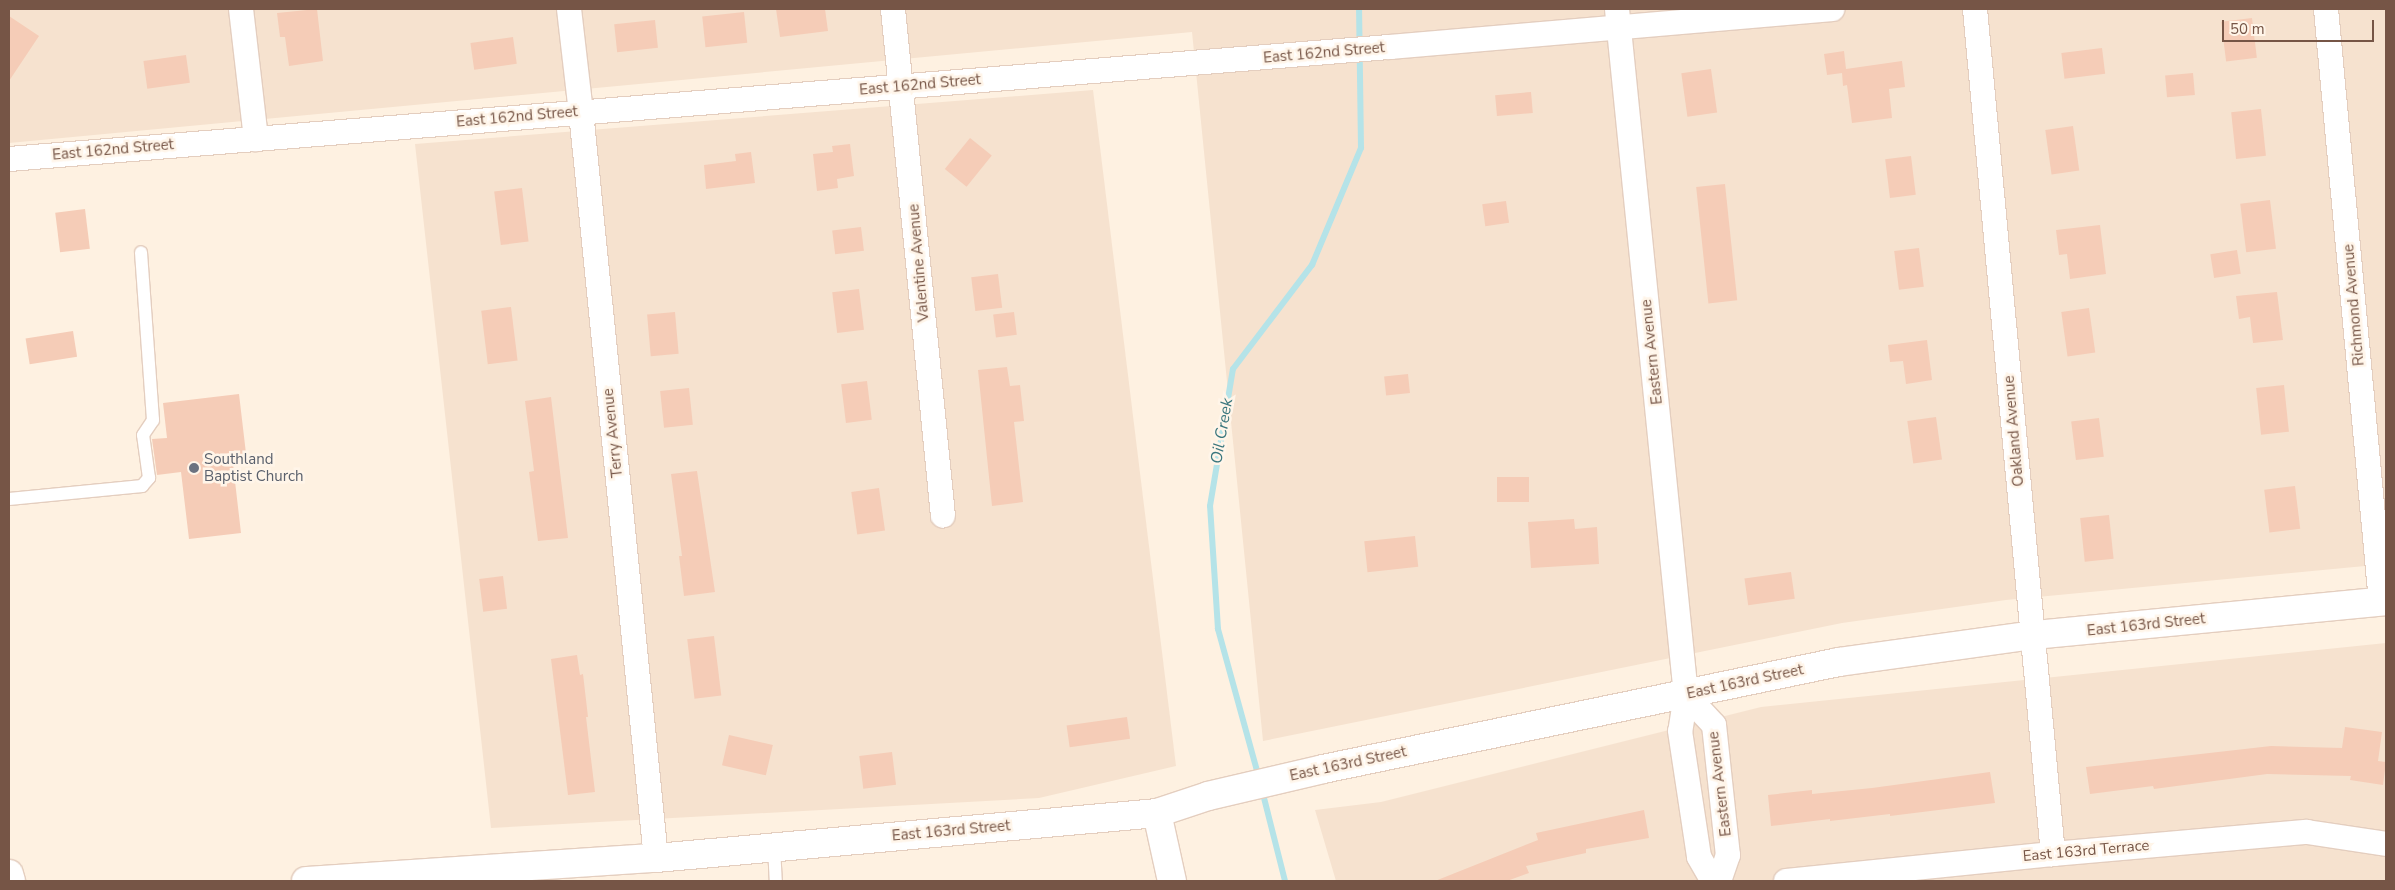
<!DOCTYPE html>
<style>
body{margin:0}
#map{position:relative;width:2395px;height:890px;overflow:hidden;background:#fef1e1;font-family:"Nunito Sans",sans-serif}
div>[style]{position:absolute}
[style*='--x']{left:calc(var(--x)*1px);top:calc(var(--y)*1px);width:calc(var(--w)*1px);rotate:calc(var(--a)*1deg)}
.residential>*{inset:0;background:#f6e2cf}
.stream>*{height:6px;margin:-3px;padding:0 3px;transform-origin:3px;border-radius:3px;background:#b5e3e8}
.building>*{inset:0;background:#f5ccb7;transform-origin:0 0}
.roads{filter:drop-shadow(1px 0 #e4cebf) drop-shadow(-1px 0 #e4cebf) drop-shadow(0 1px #e4cebf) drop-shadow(0 -1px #e4cebf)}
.service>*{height:12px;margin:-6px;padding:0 6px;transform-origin:6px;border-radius:6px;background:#fff}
.minor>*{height:24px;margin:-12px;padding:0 12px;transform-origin:12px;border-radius:12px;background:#fff}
.tertiary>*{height:28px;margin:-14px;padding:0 14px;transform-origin:14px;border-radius:14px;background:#fff}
.dots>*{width:14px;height:14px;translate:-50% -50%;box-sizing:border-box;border:2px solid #fff5e9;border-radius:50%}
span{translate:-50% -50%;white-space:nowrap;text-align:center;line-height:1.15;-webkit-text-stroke:5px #fff5e9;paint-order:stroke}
.street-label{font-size:15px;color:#765546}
.worship-label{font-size:15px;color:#5b616d}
.left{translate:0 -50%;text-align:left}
.water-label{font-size:16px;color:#3a767d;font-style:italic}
.frame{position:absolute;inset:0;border:10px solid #765546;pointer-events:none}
.scale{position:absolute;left:2222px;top:20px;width:152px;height:22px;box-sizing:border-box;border:2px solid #765546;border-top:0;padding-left:6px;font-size:15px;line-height:18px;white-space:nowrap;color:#765546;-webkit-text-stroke:4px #fff5e9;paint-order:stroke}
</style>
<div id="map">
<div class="residential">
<i style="clip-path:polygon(9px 9px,2386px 9px,2386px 564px,2006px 600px,1842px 623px,1263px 741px,1192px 32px,9px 143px)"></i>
<i style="clip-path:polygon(1093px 90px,1176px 766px,1039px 798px,491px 828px,415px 144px)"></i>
<i style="clip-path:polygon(2386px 643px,2386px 881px,1336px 881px,1315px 810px,1381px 802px,1761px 707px)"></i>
</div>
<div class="stream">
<i style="--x:1259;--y:778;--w:155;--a:-105.4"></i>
<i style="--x:1218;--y:629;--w:123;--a:-93.7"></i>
<i style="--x:1210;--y:506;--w:139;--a:-80.5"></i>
<i style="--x:1233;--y:369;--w:131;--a:-52.8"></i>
<i style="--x:1312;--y:265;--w:127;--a:-67.3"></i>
<i style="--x:1361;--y:148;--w:139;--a:-90.8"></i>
<i style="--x:1262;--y:790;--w:94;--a:75.8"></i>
</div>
<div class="building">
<i style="clip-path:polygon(317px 9px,323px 61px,289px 66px,285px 37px,280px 37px,277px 13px)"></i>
<i style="clip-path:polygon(776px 9px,825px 9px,828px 31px,780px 37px)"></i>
<i style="left:744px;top:12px;width:31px;height:42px;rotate:84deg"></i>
<i style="clip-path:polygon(9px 16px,39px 36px,9px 81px)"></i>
<i style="left:2252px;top:18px;width:40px;height:31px;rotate:83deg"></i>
<i style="left:655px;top:20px;width:28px;height:41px;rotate:84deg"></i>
<i style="left:513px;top:37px;width:27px;height:43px;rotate:82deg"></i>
<i style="left:2102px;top:48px;width:26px;height:41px;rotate:83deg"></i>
<i style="clip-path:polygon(1844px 51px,1846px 69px,1902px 61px,1905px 87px,1889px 89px,1892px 118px,1852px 123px,1847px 85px,1843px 86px,1842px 73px,1827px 75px,1824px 54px)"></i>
<i style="left:186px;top:55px;width:28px;height:43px;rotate:82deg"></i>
<i style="left:1711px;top:69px;width:44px;height:30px;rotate:82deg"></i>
<i style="left:2193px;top:73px;width:22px;height:28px;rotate:85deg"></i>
<i style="left:1531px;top:92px;width:21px;height:36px;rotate:85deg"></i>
<i style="left:2261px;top:109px;width:47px;height:30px;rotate:84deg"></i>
<i style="left:2073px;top:126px;width:45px;height:28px;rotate:82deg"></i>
<i style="left:970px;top:138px;width:28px;height:40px;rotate:39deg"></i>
<i style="clip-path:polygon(850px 144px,854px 176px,837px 179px,838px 188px,817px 191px,813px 154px,833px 152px,832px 146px)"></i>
<i style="clip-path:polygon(751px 152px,755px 183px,706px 189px,704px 165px,736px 161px,735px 154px)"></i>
<i style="left:1911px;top:156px;width:39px;height:26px;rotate:83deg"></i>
<i style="left:1725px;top:184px;width:117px;height:29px;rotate:84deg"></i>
<i style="left:522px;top:188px;width:54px;height:28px;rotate:83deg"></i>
<i style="left:2270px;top:200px;width:49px;height:30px;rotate:83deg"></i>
<i style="left:1506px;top:201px;width:22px;height:24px;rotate:82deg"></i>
<i style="left:85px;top:209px;width:40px;height:30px;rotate:83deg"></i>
<i style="clip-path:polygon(2100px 225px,2106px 274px,2070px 279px,2067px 254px,2059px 255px,2056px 230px)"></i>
<i style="left:861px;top:227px;width:24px;height:29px;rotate:83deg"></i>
<i style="left:1919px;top:248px;width:39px;height:25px;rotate:83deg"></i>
<i style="left:2237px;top:250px;width:24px;height:27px;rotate:81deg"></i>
<i style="left:998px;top:274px;width:34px;height:27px;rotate:83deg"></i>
<i style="left:859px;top:289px;width:41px;height:27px;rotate:83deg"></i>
<i style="clip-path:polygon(2277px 292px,2283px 340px,2253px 343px,2250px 317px,2239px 319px,2236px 296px)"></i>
<i style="left:511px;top:307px;width:54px;height:30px;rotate:83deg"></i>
<i style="left:2089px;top:308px;width:45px;height:28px;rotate:82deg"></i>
<i style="left:675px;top:312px;width:42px;height:28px;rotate:85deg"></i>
<i style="left:1014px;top:312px;width:23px;height:21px;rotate:83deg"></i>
<i style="left:73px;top:331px;width:26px;height:48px;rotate:81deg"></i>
<i style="clip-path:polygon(1927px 340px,1932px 380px,1906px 384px,1903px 361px,1890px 362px,1888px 345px)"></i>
<i style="clip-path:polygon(1007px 367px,1010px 386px,1020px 385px,1024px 421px,1014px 422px,1023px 502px,992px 506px,978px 370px)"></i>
<i style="left:1408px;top:374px;width:19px;height:24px;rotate:84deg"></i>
<i style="left:867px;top:381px;width:39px;height:26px;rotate:83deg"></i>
<i style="left:2284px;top:385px;width:47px;height:28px;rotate:84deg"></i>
<i style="left:689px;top:388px;width:37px;height:29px;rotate:84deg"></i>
<i style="clip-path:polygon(239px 394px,247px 462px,233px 464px,241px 533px,189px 539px,181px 472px,157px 475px,152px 439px,167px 438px,163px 403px)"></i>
<i style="clip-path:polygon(551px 397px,568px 538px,538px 541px,529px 472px,534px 471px,525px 401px)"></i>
<i style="left:1936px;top:417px;width:43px;height:29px;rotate:82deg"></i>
<i style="left:2099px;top:418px;width:39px;height:28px;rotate:83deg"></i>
<i style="clip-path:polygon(697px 471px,715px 592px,684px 596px,679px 556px,682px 556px,671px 474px)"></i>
<i style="left:1497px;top:477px;width:32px;height:25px"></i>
<i style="left:2295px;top:486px;width:43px;height:31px;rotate:83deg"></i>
<i style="left:879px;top:488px;width:43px;height:28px;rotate:82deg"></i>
<i style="left:2109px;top:515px;width:44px;height:29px;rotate:84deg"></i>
<i style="clip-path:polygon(1574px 519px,1575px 529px,1597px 527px,1599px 564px,1531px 568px,1528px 522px)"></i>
<i style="left:1415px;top:536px;width:31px;height:51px;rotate:84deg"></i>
<i style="left:1791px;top:572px;width:27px;height:47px;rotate:82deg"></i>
<i style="left:503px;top:576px;width:33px;height:24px;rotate:83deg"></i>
<i style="left:714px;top:636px;width:60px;height:27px;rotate:83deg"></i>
<i style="clip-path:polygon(577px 655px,580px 675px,583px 674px,588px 717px,586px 717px,595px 792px,568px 795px,551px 659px)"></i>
<i style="left:1127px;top:717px;width:22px;height:61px;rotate:82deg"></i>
<i style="clip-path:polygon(2345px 727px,2382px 732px,2378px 761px,2386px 762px,2383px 785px,2350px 780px,2351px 776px,2267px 774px,2154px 789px,2153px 786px,2090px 794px,2086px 767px,2271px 746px,2342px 748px)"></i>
<i style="left:729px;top:735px;width:45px;height:31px;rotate:13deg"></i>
<i style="left:892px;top:752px;width:33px;height:33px;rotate:83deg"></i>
<i style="clip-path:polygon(1990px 772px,1995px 803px,1890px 816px,1890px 814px,1830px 821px,1830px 819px,1771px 826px,1768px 795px,1812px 790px,1812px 794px,1872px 788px)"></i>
<i style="clip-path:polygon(1644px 810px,1649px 838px,1586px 849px,1586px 853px,1526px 866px,1529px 873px,1507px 881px,1435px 881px,1538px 840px,1536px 833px)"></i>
</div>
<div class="roads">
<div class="service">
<i style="--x:9;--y:499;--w:134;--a:-5.6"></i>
<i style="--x:142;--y:486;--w:11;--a:-49"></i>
<i style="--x:149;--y:478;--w:43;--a:-97.9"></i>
<i style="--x:143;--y:435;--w:18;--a:-56"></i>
<i style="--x:153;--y:420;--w:168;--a:-94.1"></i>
<i style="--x:774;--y:847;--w:34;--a:87"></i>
</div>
<div class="minor">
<i style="--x:241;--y:9;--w:131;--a:83.4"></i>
<i style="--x:569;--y:9;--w:104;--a:83.4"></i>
<i style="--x:581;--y:112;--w:750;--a:84.26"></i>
<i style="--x:893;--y:9;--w:509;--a:84.37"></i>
<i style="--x:1617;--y:9;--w:689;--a:84.26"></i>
<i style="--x:1686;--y:695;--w:36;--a:99"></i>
<i style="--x:1680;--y:731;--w:127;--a:81.4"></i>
<i style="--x:1699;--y:857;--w:28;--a:60"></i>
<i style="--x:1975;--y:9;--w:849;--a:84.73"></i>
<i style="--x:2326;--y:9;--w:596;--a:84.7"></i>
<i style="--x:9;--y:159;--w:1386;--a:-4.64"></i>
<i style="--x:1390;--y:47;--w:444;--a:-4.9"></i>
<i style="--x:1686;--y:695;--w:41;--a:47"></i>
<i style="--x:1714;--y:725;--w:131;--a:83.9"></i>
<i style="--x:1728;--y:855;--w:28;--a:109"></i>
<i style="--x:1786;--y:881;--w:268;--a:-5.8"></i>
<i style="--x:2053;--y:854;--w:255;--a:-5"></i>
<i style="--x:2307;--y:832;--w:80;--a:8.6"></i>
</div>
<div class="tertiary">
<i style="--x:1157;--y:813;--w:70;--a:77.6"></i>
<i style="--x:9;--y:874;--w:7;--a:74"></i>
<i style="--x:306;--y:881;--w:351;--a:-3.8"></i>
<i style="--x:656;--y:858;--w:503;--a:-5.13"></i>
<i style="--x:1157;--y:813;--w:54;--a:-18.4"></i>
<i style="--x:1208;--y:796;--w:118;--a:-13.2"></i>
<i style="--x:1323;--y:769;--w:527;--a:-11.72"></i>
<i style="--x:1839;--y:662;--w:197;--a:-7.9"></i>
<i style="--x:2034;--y:635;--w:354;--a:-5.5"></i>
</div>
</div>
<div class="dots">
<i style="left:194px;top:468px;background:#6b7280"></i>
</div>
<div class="street-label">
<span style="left:1324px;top:53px;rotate:-5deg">East 162nd Street</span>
<span style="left:920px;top:85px;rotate:-5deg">East 162nd Street</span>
<span style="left:517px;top:117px;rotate:-5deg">East 162nd Street</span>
<span style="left:113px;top:150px;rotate:-5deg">East 162nd Street</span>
<span style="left:919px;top:263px;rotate:-95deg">Valentine Avenue</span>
<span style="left:2354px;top:305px;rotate:-95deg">Richmond Avenue</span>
<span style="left:1652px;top:352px;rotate:-96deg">Eastern Avenue</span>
<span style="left:2014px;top:431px;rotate:-95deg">Oakland Avenue</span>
<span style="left:613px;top:433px;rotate:-96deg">Terry Avenue</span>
<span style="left:2146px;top:625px;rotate:-6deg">East 163rd Street</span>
<span style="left:1745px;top:682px;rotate:-12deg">East 163rd Street</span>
<span style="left:1348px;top:764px;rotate:-12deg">East 163rd Street</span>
<span style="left:1720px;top:784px;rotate:-97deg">Eastern Avenue</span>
<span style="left:951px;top:831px;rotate:-5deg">East 163rd Street</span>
<span style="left:2086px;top:851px;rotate:-5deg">East 163rd Terrace</span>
</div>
<div class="worship-label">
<span class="left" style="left:204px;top:468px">Southland<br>Baptist Church</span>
</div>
<div class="water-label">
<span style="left:1222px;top:431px;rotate:-80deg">Oil Creek</span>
</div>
<div class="frame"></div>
<div class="scale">50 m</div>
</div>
